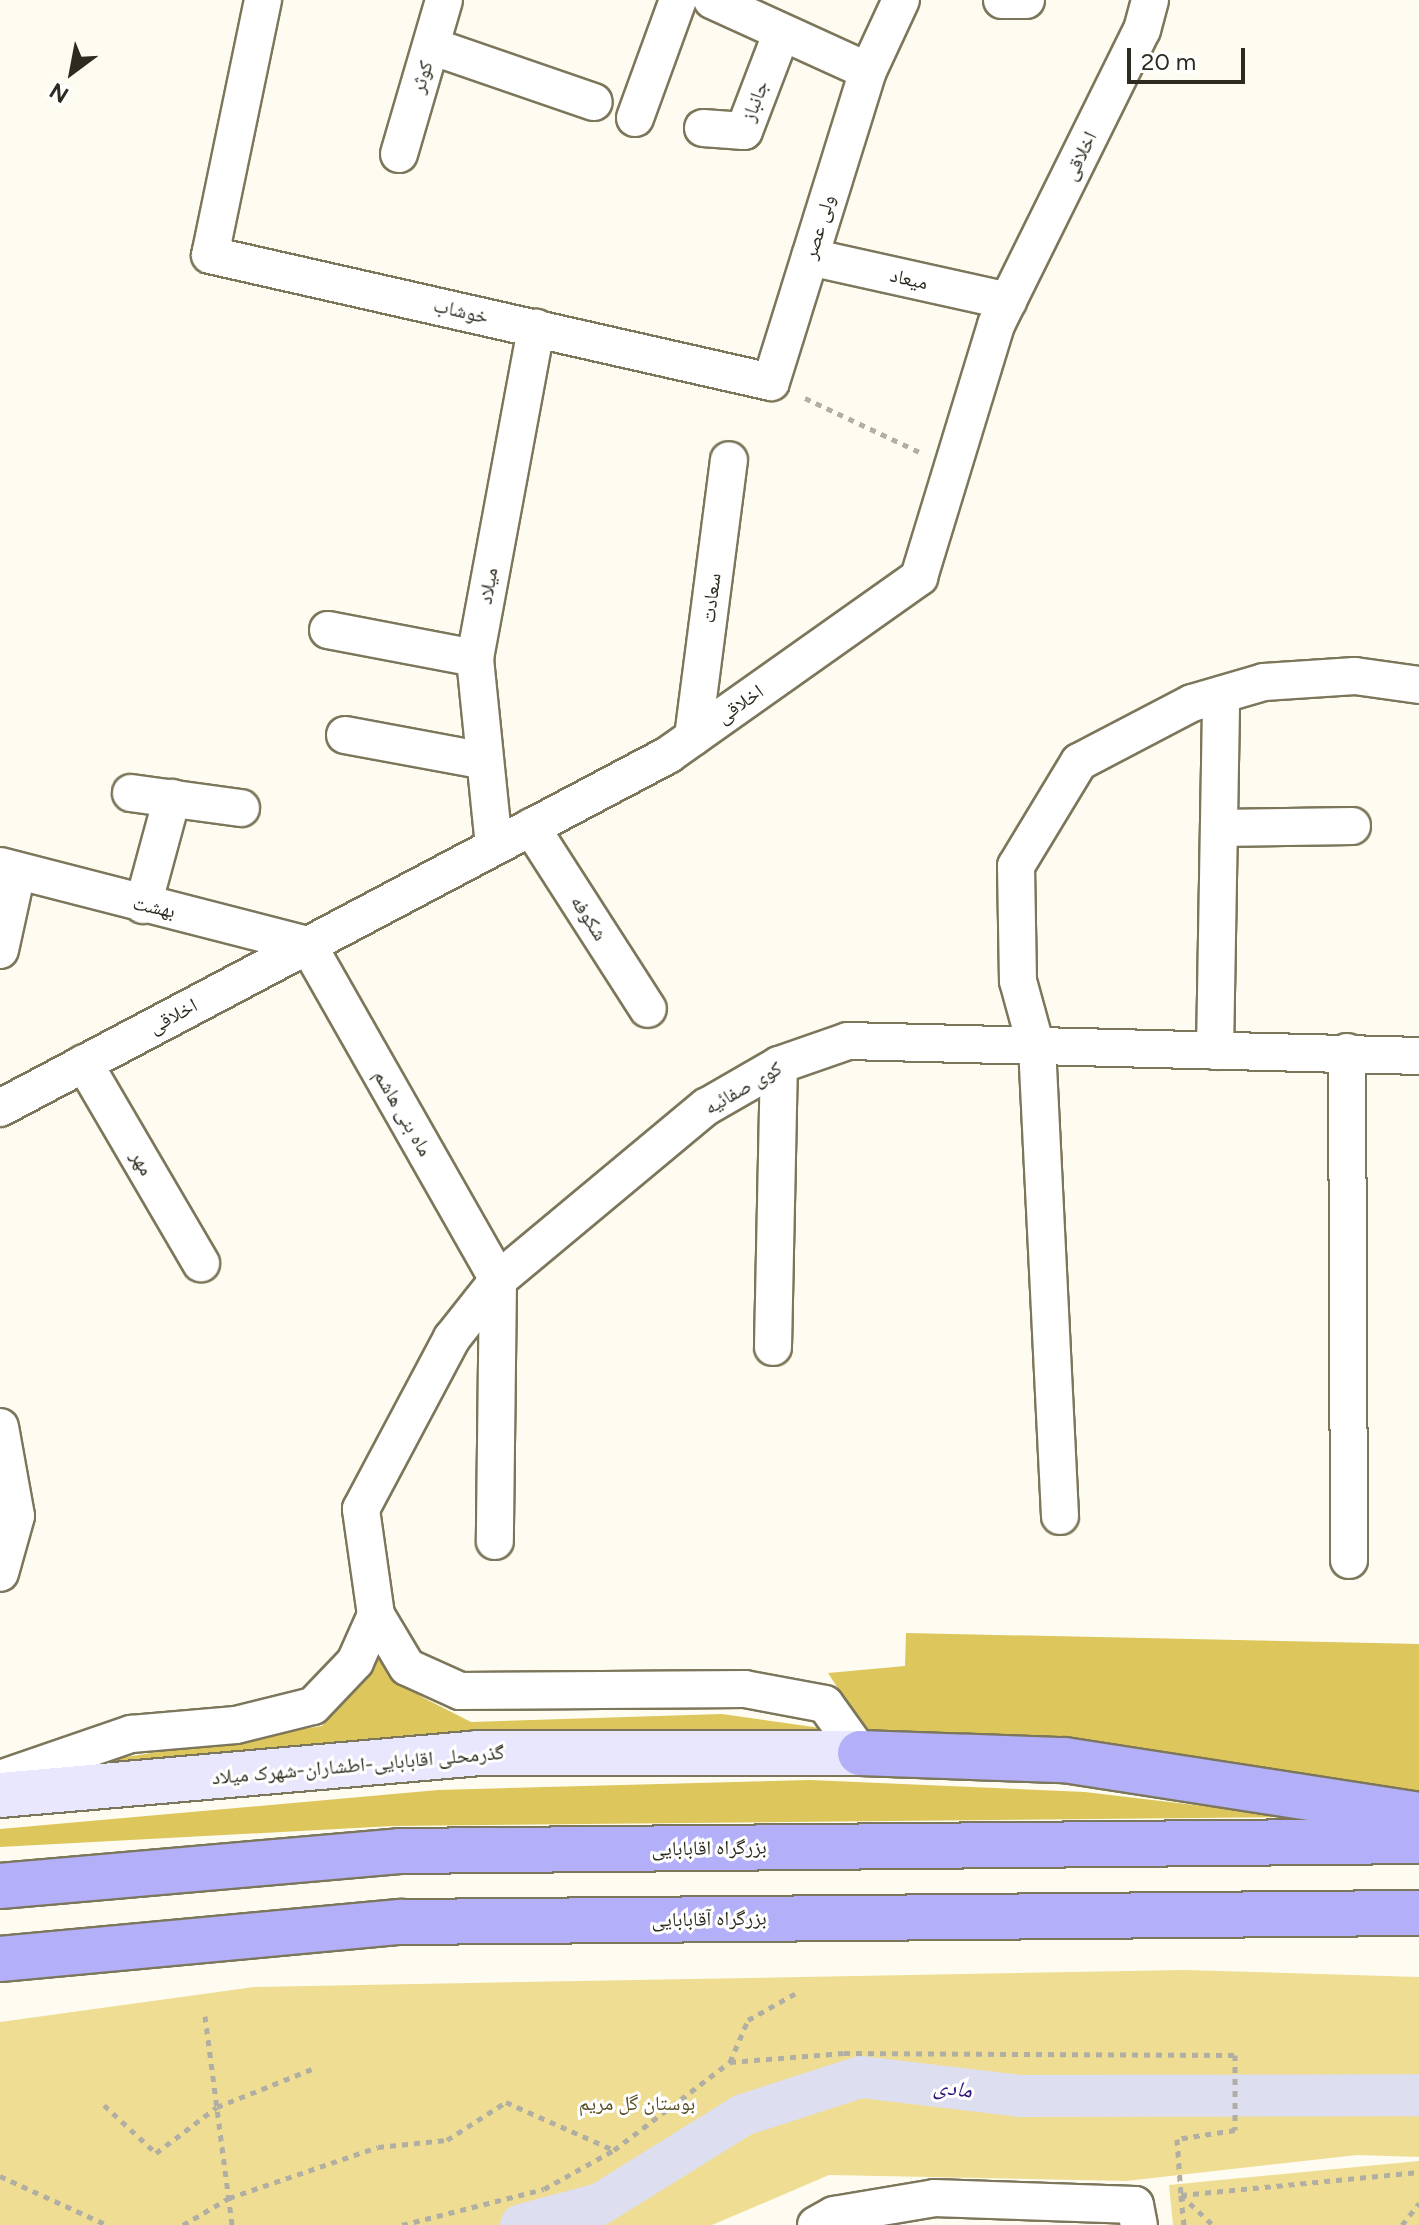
<!DOCTYPE html>
<meta charset="utf-8">
<style>
body{margin:0}
#map{position:relative;width:1419px;height:2225px;overflow:hidden;background:#fefcf0;font-family:Figtree,"Noto Naskh Arabic",sans-serif}
div>[style]{position:absolute}
[style*='--x']{left:calc(var(--x)*1px);top:calc(var(--y)*1px);width:calc(var(--w)*1px);rotate:calc(var(--a)*1deg)}
.green>*{inset:0;background:#eedd92}
.forest>*{inset:0;background:#ddc65c}
.canal>*{height:42px;margin:-21px;padding:0 21px;transform-origin:21px;border-radius:21px;background:#dedef1}
.path>*{height:5px;margin-top:-2.5px;transform-origin:0;background:repeating-linear-gradient(90deg,#b1afa3 0 6px,transparent 0 12px)}
.roads{filter:drop-shadow(2px 0 #7c765b) drop-shadow(-2px 0 #7c765b) drop-shadow(0 2px #7c765b) drop-shadow(0 -2px #7c765b)}
.street>*{height:36px;margin:-18px;padding:0 18px;transform-origin:18px;border-radius:18px;background:#fff}
.secondary>*{height:44px;margin:-22px;padding:0 22px;transform-origin:22px;border-radius:22px;background:#e8e7fd}
.highway>*{height:44px;margin:-22px;padding:0 22px;transform-origin:22px;border-radius:22px;background:#b3b0f9}
span{translate:-50% -50%;white-space:nowrap;text-align:center;line-height:1.15;-webkit-text-stroke:6px #fff;paint-order:stroke}
.street-label{font-size:20px;color:#2d2b1f}
.park-label{font-size:20px;color:#594f23}
.water-label{font-size:22px;color:#31147c;font-style:italic}
.north{position:absolute;left:32px;top:32px;width:80px;height:80px;-webkit-text-stroke:6px #fff;paint-order:stroke;rotate:212deg;font-size:22px;font-weight:700;line-height:32px;text-align:center;color:#2d2b1f}
.north::after{content:'';display:block;margin:auto;width:28px;height:36px;background:#2d2b1f;clip-path:polygon(50% 0,100% 100%,50% 72%,0 100%)}
.scale{position:absolute;left:1127px;top:48px;width:118px;height:36px;box-sizing:border-box;border:4px solid #2d2b1f;border-top:0;padding-left:10px;font-size:24px;line-height:28px;white-space:nowrap;color:#2d2b1f;-webkit-text-stroke:6px #fff;paint-order:stroke}
</style>
<div id="map">
<div class="green">
<i style="clip-path:polygon(1184px 1970px,1419px 1977px,1419px 2157px,1357px 2155px,1126px 2181px,829px 2175px,712px 2225px,0 2225px,0 2022px,254px 1987px)"></i>
<i style="clip-path:polygon(1419px 2161px,1419px 2225px,1173px 2225px,1169px 2185px)"></i>
</div>
<div class="forest">
<i style="clip-path:polygon(906px 1633px,1419px 1644px,1419px 1801px,870px 1738px,828px 1673px,905px 1666px)"></i>
<i style="clip-path:polygon(379px 1652px,420px 1696px,471px 1722px,722px 1714px,821px 1728px,836px 1741px,133px 1774px,81px 1764px,322px 1726px)"></i>
<i style="clip-path:polygon(810px 1780px,1085px 1792px,1294px 1817px,392px 1826px,0 1847px,0 1829px,438px 1790px)"></i>
</div>
<div class="canal">
<i style="--x:521;--y:2225;--w:82;--a:-14.9"></i>
<i style="--x:600;--y:2204;--w:168;--a:-31.9"></i>
<i style="--x:743;--y:2115;--w:124;--a:-17.9"></i>
<i style="--x:861;--y:2077;--w:160;--a:6.8"></i>
<i style="--x:1020;--y:2096;--w:399;--a:-0.1"></i>
</div>
<div class="path">
<i style="--x:805;--y:398;--w:126;--a:25.3"></i>
<i style="--x:205;--y:2016;--w:211;--a:82.6"></i>
<i style="--x:730;--y:2062;--w:114;--a:-4.5"></i>
<i style="--x:844;--y:2053;--w:391;--a:0.3"></i>
<i style="--x:1235;--y:2055;--w:75;--a:90"></i>
<i style="--x:1235;--y:2130;--w:59;--a:171.2"></i>
<i style="--x:1177;--y:2139;--w:56;--a:85.9"></i>
<i style="--x:1181;--y:2195;--w:44;--a:43.2"></i>
<i style="--x:104;--y:2105;--w:71;--a:42.7"></i>
<i style="--x:156;--y:2153;--w:76;--a:-37"></i>
<i style="--x:217;--y:2107;--w:102;--a:-21.8"></i>
<i style="--x:0;--y:2176;--w:118;--a:24.6"></i>
<i style="--x:183;--y:2225;--w:53;--a:-30.4"></i>
<i style="--x:229;--y:2198;--w:157;--a:-18.9"></i>
<i style="--x:378;--y:2147;--w:69;--a:-5.8"></i>
<i style="--x:447;--y:2140;--w:70;--a:-32.8"></i>
<i style="--x:506;--y:2102;--w:118;--a:24"></i>
<i style="--x:402;--y:2225;--w:146;--a:-14.2"></i>
<i style="--x:544;--y:2189;--w:80;--a:-29.1"></i>
<i style="--x:614;--y:2150;--w:146;--a:-37.2"></i>
<i style="--x:730;--y:2062;--w:46;--a:-66.8"></i>
<i style="--x:748;--y:2020;--w:57;--a:-29.2"></i>
<i style="--x:1184;--y:2225;--w:30;--a:-96"></i>
<i style="--x:1181;--y:2195;--w:239;--a:-5.5"></i>
<i style="--x:1402;--y:2225;--w:28;--a:-52"></i>
</div>
<div class="roads">
<div class="street">
<i style="--x:263;--y:0;--w:260;--a:101.7"></i>
<i style="--x:210;--y:255;--w:575;--a:12.76"></i>
<i style="--x:771;--y:382;--w:326;--a:-72.7"></i>
<i style="--x:868;--y:71;--w:78;--a:-65.1"></i>
<i style="--x:712;--y:0;--w:171;--a:24.5"></i>
<i style="--x:1002;--y:0;--w:24;--a:0"></i>
<i style="--x:431;--y:46;--w:172;--a:19"></i>
<i style="--x:635;--y:118;--w:126;--a:-70"></i>
<i style="--x:703;--y:128;--w:41;--a:4.2"></i>
<i style="--x:744;--y:131;--w:104;--a:-69.1"></i>
<i style="--x:399;--y:154;--w:160;--a:-73.7"></i>
<i style="--x:810;--y:257;--w:203;--a:12.5"></i>
<i style="--x:328;--y:630;--w:150;--a:10.8"></i>
<i style="--x:345;--y:735;--w:142;--a:10.5"></i>
<i style="--x:693;--y:737;--w:279;--a:-82.6"></i>
<i style="--x:131;--y:793;--w:111;--a:7.8"></i>
<i style="--x:531;--y:827;--w:216;--a:57.3"></i>
<i style="--x:1219;--y:828;--w:133;--a:-0.9"></i>
<i style="--x:494;--y:846;--w:189;--a:-95.8"></i>
<i style="--x:475;--y:658;--w:336;--a:-79.5"></i>
<i style="--x:0;--y:866;--w:318;--a:14.4"></i>
<i style="--x:308;--y:945;--w:385;--a:60.4"></i>
<i style="--x:498;--y:1280;--w:261;--a:90.7"></i>
<i style="--x:143;--y:905;--w:111;--a:-74.8"></i>
<i style="--x:0;--y:950;--w:80;--a:-77.7"></i>
<i style="--x:1215;--y:1051;--w:356;--a:-89"></i>
<i style="--x:1347;--y:1052;--w:508;--a:89.77"></i>
<i style="--x:84;--y:1063;--w:232;--a:59.7"></i>
<i style="--x:0;--y:1108;--w:756;--a:-27.85"></i>
<i style="--x:668;--y:755;--w:308;--a:-35.3"></i>
<i style="--x:919;--y:577;--w:264;--a:-73"></i>
<i style="--x:996;--y:325;--w:329;--a:-63.7"></i>
<i style="--x:1142;--y:30;--w:31;--a:-75"></i>
<i style="--x:773;--y:1347;--w:282;--a:-88.8"></i>
<i style="--x:0;--y:1427;--w:90;--a:79.8"></i>
<i style="--x:16;--y:1516;--w:59;--a:105.7"></i>
<i style="--x:1060;--y:1516;--w:467;--a:-92.8"></i>
<i style="--x:1037;--y:1050;--w:72;--a:-105.4"></i>
<i style="--x:1018;--y:981;--w:115;--a:-91"></i>
<i style="--x:1016;--y:866;--w:122;--a:-58.8"></i>
<i style="--x:1079;--y:762;--w:127;--a:-27.6"></i>
<i style="--x:1192;--y:703;--w:75;--a:-16.3"></i>
<i style="--x:1264;--y:682;--w:91;--a:-3.8"></i>
<i style="--x:1355;--y:676;--w:65;--a:8"></i>
<i style="--x:860;--y:1753;--w:60;--a:-125.5"></i>
<i style="--x:825;--y:1704;--w:81;--a:-169.4"></i>
<i style="--x:745;--y:1689;--w:285;--a:179.6"></i>
<i style="--x:460;--y:1691;--w:58;--a:-155.6"></i>
<i style="--x:407;--y:1667;--w:61;--a:-120.8"></i>
<i style="--x:376;--y:1615;--w:107;--a:-98.1"></i>
<i style="--x:361;--y:1509;--w:194;--a:-62"></i>
<i style="--x:452;--y:1338;--w:74;--a:-51.6"></i>
<i style="--x:498;--y:1280;--w:271;--a:-39.8"></i>
<i style="--x:706;--y:1107;--w:84;--a:-29.9"></i>
<i style="--x:779;--y:1065;--w:73;--a:-19.2"></i>
<i style="--x:848;--y:1041;--w:571;--a:1.5"></i>
<i style="--x:0;--y:1779;--w:139;--a:-19"></i>
<i style="--x:131;--y:1734;--w:105;--a:-4.9"></i>
<i style="--x:236;--y:1725;--w:79;--a:-13.9"></i>
<i style="--x:313;--y:1706;--w:61;--a:-46.3"></i>
<i style="--x:355;--y:1662;--w:51;--a:-65.9"></i>
<i style="--x:816;--y:2225;--w:21;--a:-29"></i>
<i style="--x:834;--y:2215;--w:101;--a:-9.6"></i>
<i style="--x:934;--y:2198;--w:201;--a:2"></i>
<i style="--x:1135;--y:2205;--w:20;--a:79"></i>
</div>
<div class="secondary">
<i style="--x:0;--y:1795;--w:478;--a:-5"></i>
<i style="--x:476;--y:1753;--w:384;--a:0"></i>
</div>
<div class="highway">
<i style="--x:860;--y:1753;--w:205;--a:2"></i>
<i style="--x:1065;--y:1760;--w:358;--a:8.8"></i>
<i style="--x:0;--y:1886;--w:401;--a:-5"></i>
<i style="--x:399;--y:1851;--w:1020;--a:-0.56"></i>
<i style="--x:0;--y:1959;--w:404;--a:-5.3"></i>
<i style="--x:402;--y:1922;--w:1017;--a:-0.51"></i>
</div>
</div>
<div class="street-label">
<span style="left:422px;top:77px;rotate:-73deg">کوثر</span>
<span style="left:755px;top:101px;rotate:-69deg">جانباز</span>
<span style="left:1080px;top:156px;rotate:-64deg">اخلاقی</span>
<span style="left:819px;top:227px;rotate:-73deg">ولی عصر</span>
<span style="left:909px;top:279px;rotate:13deg">میعاد</span>
<span style="left:461px;top:311px;rotate:13deg">خوشاب</span>
<span style="left:488px;top:586px;rotate:-80deg">میلاد</span>
<span style="left:711px;top:598px;rotate:-83deg">سعادت</span>
<span style="left:740px;top:704px;rotate:-35deg">اخلاقی</span>
<span style="left:154px;top:907px;rotate:12deg">بهشت</span>
<span style="left:589px;top:918px;rotate:57deg">شکوفه</span>
<span style="left:173px;top:1016px;rotate:-28deg">اخلاقی</span>
<span style="left:743px;top:1088px;rotate:-30deg">کوی صفائیه</span>
<span style="left:403px;top:1113px;rotate:60deg">ماه بنی هاشم</span>
<span style="left:142px;top:1163px;rotate:60deg">مهر</span>
<span style="left:358px;top:1765px;rotate:-5deg">گذرمحلی اقابابایی-اطشاران-شهرک میلاد</span>
<span style="left:709px;top:1848px;rotate:-1deg">بزرگراه اقابابایی</span>
<span style="left:709px;top:1919px;rotate:-1deg">بزرگراه آقابابایی</span>
</div>
<div class="park-label">
<span style="left:637px;top:2103px">بوستان گل مریم</span>
</div>
<div class="water-label">
<span style="left:953px;top:2088px;rotate:7deg">مادی</span>
</div>
<div class="north">N</div>
<div class="scale">20 m</div>
</div>
